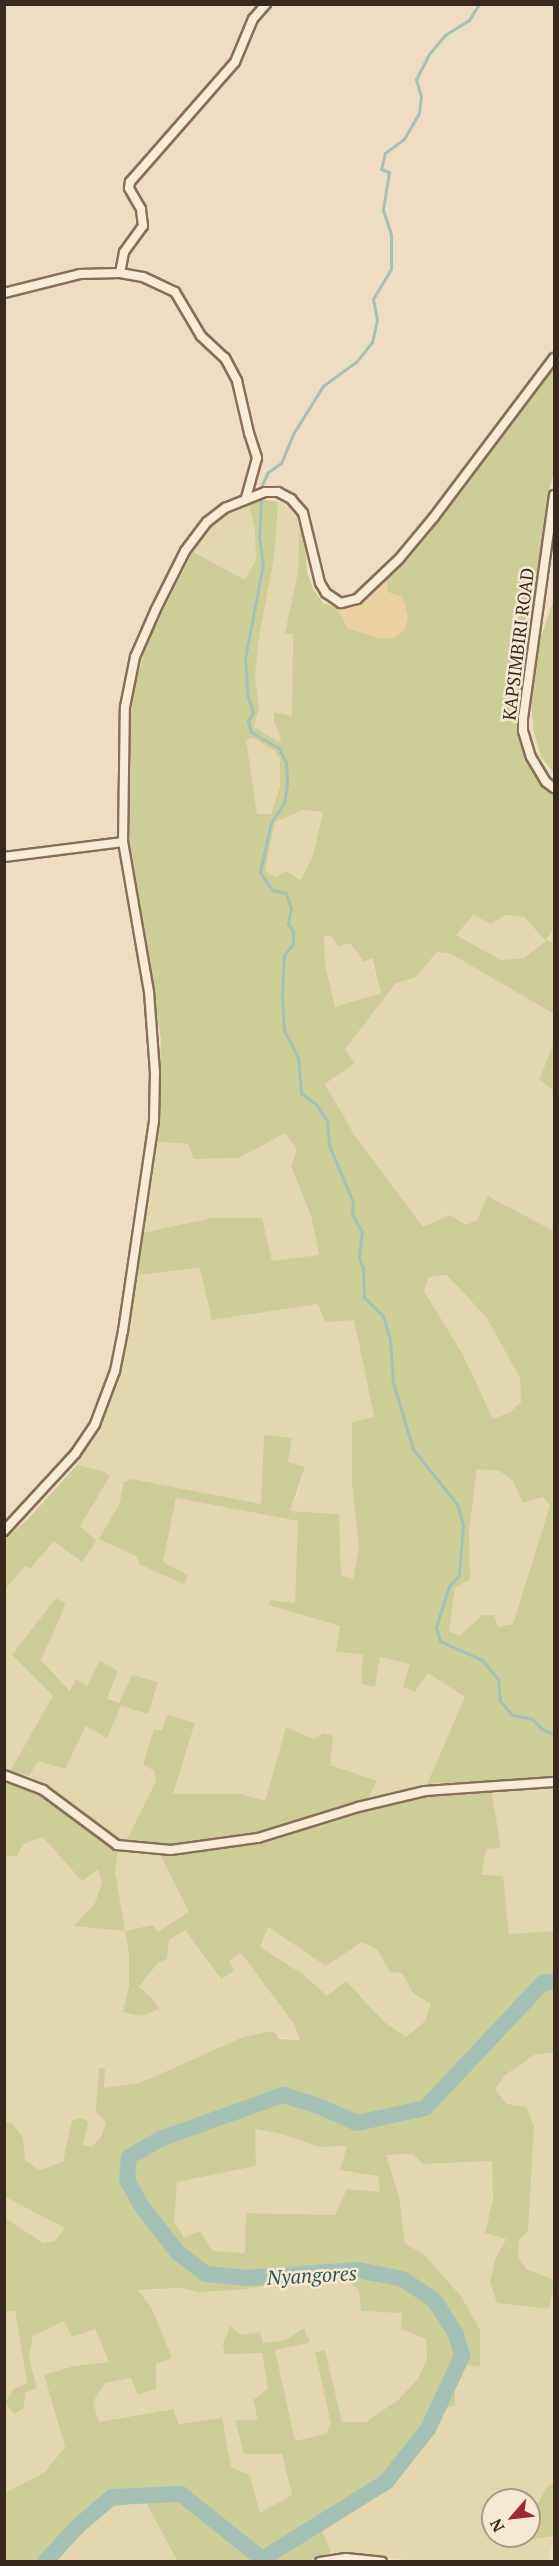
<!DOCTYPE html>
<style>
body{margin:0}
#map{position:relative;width:559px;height:2566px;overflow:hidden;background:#efddc3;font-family:"PT Serif",serif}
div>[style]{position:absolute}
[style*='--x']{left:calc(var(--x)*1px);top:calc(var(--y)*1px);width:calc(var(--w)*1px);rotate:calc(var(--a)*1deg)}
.farmland>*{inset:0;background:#e4d7b0}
.green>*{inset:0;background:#cccd97}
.sand>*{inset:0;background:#ebd0a0}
.stream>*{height:3px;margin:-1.5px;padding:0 1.5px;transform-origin:1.5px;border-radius:1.5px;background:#a5c1b6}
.river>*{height:16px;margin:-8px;padding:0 8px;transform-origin:8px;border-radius:8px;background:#a5c1b6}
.roads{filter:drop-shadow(2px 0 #896e59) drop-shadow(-2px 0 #896e59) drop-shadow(0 2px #896e59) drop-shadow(0 -2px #896e59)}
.minor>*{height:8px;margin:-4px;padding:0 4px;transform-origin:4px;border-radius:4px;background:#f9ecd6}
span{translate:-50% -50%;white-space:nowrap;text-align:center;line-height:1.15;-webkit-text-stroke:5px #f6e8d3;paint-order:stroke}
.street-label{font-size:18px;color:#39281e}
.water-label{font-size:20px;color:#2d5952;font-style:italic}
.frame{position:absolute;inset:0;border:6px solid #39281e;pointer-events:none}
.north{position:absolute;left:481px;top:2488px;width:60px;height:60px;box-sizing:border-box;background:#f6e8d3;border:2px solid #aa9b8b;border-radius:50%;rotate:242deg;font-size:16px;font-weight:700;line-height:24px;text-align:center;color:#39281e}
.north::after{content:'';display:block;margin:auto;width:21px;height:27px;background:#992934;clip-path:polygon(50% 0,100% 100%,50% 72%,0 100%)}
</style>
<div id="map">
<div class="farmland">
<i style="clip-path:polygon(278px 502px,289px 508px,300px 522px,298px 571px,285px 633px,293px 633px,292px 717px,274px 713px,274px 722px,281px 738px,279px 742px,254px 727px,259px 708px,255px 675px,259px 637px,274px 558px)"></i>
<i style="clip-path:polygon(249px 504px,255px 530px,256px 561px,245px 580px,193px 552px,207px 529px,225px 513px)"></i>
<i style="clip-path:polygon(253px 738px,276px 752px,280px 759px,280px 787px,271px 815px,257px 814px,245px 739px)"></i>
<i style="clip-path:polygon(303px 810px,323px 812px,313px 856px,299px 880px,276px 878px,265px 872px,275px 822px)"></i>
<i style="clip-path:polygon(473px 915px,491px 924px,506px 915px,524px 917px,546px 940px,554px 929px,554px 943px,546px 941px,524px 958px,501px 960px,455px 934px)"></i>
<i style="clip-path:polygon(324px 936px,331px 936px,350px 943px,371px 958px,381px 993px,335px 1007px,325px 964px)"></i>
<i style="clip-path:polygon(437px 952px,451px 954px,554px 1014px,554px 1042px,539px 1080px,554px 1091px,554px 1231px,489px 1196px,477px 1220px,466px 1225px,448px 1215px,423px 1227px,355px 1136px,325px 1084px,355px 1063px,344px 1049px,396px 983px,416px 977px)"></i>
<i style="clip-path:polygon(284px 1133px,298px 1150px,291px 1166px,311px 1216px,319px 1256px,272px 1261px,261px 1218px,212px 1218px,142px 1233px,157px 1142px,188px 1144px,238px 1158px)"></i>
<i style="clip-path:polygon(201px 1268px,212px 1320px,318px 1304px,354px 1320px,374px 1418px,352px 1422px,352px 1485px,359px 1546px,353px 1580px,341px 1575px,339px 1514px,289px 1511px,298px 1493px,305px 1467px,287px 1462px,291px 1438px,264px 1436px,261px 1504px,132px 1479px,124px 1483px,119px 1505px,100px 1539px,188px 1575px,163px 1563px,176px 1498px,298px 1521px,295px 1603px,271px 1600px,270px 1605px,340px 1626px,363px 1654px,361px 1684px,375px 1687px,380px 1657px,411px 1664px,403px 1687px,415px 1692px,428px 1673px,465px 1697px,427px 1784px,369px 1797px,376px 1781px,330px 1765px,314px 1739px,286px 1727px,265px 1801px,241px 1794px,173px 1794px,195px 1724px,162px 1731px,154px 1729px,143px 1764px,154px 1771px,156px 1781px,126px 1841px,115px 1838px,72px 1803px,29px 1776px,38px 1761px,65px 1768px,86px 1726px,119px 1703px,87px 1686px,71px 1691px,41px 1660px,66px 1604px,12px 1655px,53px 1696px,10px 1771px,5px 1770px,5px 1589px,25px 1566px,30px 1569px,54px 1541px,96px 1541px,80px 1527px,102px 1471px,77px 1465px,110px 1403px,138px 1275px)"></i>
<i style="clip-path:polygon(447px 1275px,486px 1317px,520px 1378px,521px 1402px,510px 1412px,493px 1419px,463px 1355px,424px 1291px,429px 1277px)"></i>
<i style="clip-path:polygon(477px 1468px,500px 1471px,513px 1481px,523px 1503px,543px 1497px,550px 1505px,513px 1624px,460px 1636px,449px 1631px,455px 1587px,470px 1579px,469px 1532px)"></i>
<i style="clip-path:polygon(554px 1786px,554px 1931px,509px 1934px,503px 1877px,482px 1875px,486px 1849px,501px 1848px,491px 1788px,541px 1789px)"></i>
<i style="clip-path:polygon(43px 1836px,82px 1880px,98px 1869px,102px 1882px,95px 1903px,124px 1931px,115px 1872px,118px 1850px,159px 1853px,189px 1913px,158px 1932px,125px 1931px,129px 1956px,129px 1986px,123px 2012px,152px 1998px,139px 1988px,158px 1963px,167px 1959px,169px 1940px,185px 1930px,220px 1979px,228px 1961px,241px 1953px,294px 2024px,300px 2040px,257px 2034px,243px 2037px,140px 2083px,104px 2088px,105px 2069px,99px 2068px,106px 2122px,101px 2137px,91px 2147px,82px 2145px,63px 2162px,39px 2170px,25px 2160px,23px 2138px,12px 2123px,5px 2122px,4px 1845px,7px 1856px,23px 1844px)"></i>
<i style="clip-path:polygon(268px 1927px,326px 1966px,362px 1942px,377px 1950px,390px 1972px,402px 1973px,413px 1993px,432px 2004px,425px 2021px,406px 2037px,384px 2022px,346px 1982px,327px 1996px,304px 1975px,260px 1947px)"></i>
<i style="clip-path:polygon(554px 2053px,554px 2483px,548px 2485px,529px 2520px,529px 2500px,493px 2500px,493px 2536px,526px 2536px,532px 2539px,554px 2536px,548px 2561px,413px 2562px,373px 2554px,331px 2552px,321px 2528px,377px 2493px,406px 2467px,442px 2410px,455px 2405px,455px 2381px,464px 2365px,480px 2366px,424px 2255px,405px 2243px,399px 2196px,385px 2155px,413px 2154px,423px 2164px,492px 2161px,493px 2199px,485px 2233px,506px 2239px,495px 2259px,490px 2282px,497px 2302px,548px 2309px,518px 2256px,507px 2104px,495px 2090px,505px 2075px,536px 2054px)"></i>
<i style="clip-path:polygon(254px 2129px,282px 2134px,319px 2147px,348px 2146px,378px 2176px,381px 2192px,335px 2215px,247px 2213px,245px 2253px,213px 2251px,200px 2232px,184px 2238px,174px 2221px,177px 2182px,256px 2166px)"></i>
<i style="clip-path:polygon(4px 2197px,66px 2228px,55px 2241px,43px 2244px,5px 2217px)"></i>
<i style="clip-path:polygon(345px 2279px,402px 2313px,426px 2339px,427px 2359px,418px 2379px,398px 2400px,366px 2422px,342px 2423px,325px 2350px,315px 2352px,331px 2424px,326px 2434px,295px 2442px,275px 2350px,310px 2343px,304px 2328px,286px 2340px,263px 2343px,242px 2335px,231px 2326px,262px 2353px,268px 2389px,258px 2420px,235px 2420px,282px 2454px,292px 2495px,260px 2513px,250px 2475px,231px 2467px,179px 2424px,172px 2409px,99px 2422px,93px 2402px,105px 2383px,131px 2378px,139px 2395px,152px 2309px,137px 2291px,181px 2288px,198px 2292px,240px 2290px,291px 2282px)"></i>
<i style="clip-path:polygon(15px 2311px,27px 2384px,25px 2393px,37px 2388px,29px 2357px,33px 2336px,64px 2320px,95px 2329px,109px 2362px,74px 2366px,44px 2376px,65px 2447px,45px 2472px,5px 2493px,5px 2312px)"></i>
<i style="clip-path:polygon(146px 2502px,177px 2562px,53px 2562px,77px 2535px,111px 2507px)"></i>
</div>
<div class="green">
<i style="clip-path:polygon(evenodd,554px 367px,554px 473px,549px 489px,518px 718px,521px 742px,534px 770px,554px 791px,554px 928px,546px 940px,554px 943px,554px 1014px,451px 954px,437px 952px,416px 977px,396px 983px,345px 1049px,355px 1063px,325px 1084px,355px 1136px,423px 1227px,449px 1215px,466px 1225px,477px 1220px,488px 1196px,554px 1231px,554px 1777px,427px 1784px,465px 1697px,428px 1673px,415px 1692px,403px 1687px,410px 1664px,380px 1657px,375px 1687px,361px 1684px,363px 1654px,336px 1652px,340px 1626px,269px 1605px,271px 1600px,295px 1603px,298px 1521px,176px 1498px,163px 1562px,188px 1575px,184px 1584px,139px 1564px,138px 1557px,99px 1539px,119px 1505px,124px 1482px,132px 1479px,261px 1504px,264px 1435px,292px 1438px,288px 1462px,305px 1467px,290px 1511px,339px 1514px,341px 1575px,353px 1579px,359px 1546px,352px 1485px,352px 1422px,374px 1417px,354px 1320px,325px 1322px,318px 1304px,212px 1320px,200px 1268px,138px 1275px,142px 1233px,212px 1218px,262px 1218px,272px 1261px,319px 1255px,311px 1216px,291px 1166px,297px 1150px,285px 1133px,239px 1158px,194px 1159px,188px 1144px,157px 1142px,161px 1040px,129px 843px,129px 731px,134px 688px,147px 643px,193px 552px,245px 580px,256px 560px,255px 530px,249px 504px,266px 500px,278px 502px,274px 558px,259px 637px,255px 675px,259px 708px,254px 727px,279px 742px,281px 738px,274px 722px,274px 712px,292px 716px,293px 634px,285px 633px,298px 571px,300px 522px,305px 538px,307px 572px,313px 589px,323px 603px,337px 608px,346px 623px,388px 592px,386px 580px,421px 543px,554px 367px,253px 738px,276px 752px,280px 759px,280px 787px,271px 814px,257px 814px,246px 740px,253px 738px,554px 367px,303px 810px,323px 812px,313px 856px,300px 880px,286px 871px,276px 877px,265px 871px,275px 822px,303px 810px,554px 367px,473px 915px,491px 924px,506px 915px,524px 917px,546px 941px,524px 958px,501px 960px,456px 935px,473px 915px,554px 367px,324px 936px,331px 936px,338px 946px,350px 943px,364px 962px,372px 958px,381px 993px,335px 1007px,325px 964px,324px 936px,554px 367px,447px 1275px,486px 1317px,520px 1378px,521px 1402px,510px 1412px,493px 1419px,463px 1355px,424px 1291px,429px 1277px,447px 1275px,554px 367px,477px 1469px,500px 1471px,513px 1481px,523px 1503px,543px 1497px,550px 1505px,513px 1624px,498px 1627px,494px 1615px,482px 1615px,460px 1636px,449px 1631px,455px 1588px,470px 1579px,469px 1532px,477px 1469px)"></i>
<i style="clip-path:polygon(554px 598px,554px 773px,541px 757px,533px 729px,531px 694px,540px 640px)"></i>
<i style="clip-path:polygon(554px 1042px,554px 1091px,539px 1080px)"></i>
<i style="clip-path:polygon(77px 1465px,102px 1471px,110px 1476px,80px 1526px,96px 1541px,82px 1562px,54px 1541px,30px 1569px,25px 1566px,5px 1589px,5px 1539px,27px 1520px)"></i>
<i style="clip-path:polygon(56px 1598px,66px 1604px,41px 1660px,70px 1691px,76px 1679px,87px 1686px,100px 1661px,118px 1671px,107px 1698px,119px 1703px,132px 1675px,158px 1682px,148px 1714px,121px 1706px,107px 1738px,86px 1726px,65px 1769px,38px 1761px,29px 1776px,10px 1771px,53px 1696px,12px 1655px)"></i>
<i style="clip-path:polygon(167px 1715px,195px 1723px,173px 1794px,241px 1794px,265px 1801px,286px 1727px,314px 1739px,324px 1733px,333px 1736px,330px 1765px,377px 1781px,369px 1797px,279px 1828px,182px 1846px,147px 1846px,126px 1841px,156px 1781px,154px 1771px,143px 1764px,154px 1729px,162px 1731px)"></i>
<i style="clip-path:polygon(evenodd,5px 1780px,31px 1789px,62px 1806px,118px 1850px,115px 1872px,125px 1931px,153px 1925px,158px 1932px,189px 1912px,159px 1853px,195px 1853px,272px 1841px,317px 1824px,417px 1798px,491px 1788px,501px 1848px,486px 1849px,482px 1875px,503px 1876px,509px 1934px,554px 1931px,554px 2053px,536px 2054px,505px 2075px,495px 2090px,507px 2104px,526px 2107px,534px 2126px,528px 2231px,519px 2240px,518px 2256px,526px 2269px,554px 2280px,549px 2309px,497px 2303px,490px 2282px,495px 2259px,506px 2239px,485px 2233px,493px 2199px,492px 2161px,423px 2164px,413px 2154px,386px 2155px,399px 2196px,405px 2243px,424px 2255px,461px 2296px,480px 2330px,480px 2366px,464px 2365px,455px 2381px,455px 2405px,442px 2410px,406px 2467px,377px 2493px,321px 2528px,331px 2552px,307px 2561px,177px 2561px,146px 2502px,111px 2507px,77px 2535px,53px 2561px,5px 2561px,5px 2493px,45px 2472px,65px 2447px,44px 2375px,74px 2366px,109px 2362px,95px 2329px,72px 2337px,64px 2321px,33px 2336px,29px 2357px,37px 2388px,25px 2393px,24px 2408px,14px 2414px,5px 2402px,14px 2389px,27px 2383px,15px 2311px,5px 2312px,4px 2217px,43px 2243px,55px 2241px,65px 2228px,5px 2197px,5px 2122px,12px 2123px,23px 2138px,25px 2160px,39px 2170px,63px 2162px,72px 2120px,82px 2118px,88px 2122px,83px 2145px,91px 2147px,101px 2137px,106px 2122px,96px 2112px,99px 2068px,105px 2069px,104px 2088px,140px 2083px,243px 2037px,273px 2031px,279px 2039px,300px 2040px,294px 2024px,241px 1953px,229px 1961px,234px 1971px,221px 1979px,185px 1930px,169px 1940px,167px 1959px,158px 1963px,139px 1987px,152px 1998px,159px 2009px,142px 2016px,123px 2012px,129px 1986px,129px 1956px,125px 1931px,74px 1926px,95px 1903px,102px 1882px,98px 1869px,82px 1881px,43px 1837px,23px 1844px,17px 1856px,6px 1856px,5px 1780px,268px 1927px,326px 1966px,362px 1942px,377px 1950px,390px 1972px,402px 1973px,413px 1993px,431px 2004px,425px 2021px,406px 2037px,384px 2022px,346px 1981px,327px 1996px,304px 1975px,260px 1947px,268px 1927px,5px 1780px,255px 2129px,282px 2134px,319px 2147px,347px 2146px,340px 2170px,378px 2176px,380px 2192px,347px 2189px,335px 2215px,246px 2213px,245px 2253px,213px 2251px,200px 2231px,184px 2238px,174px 2221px,177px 2182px,256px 2166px,255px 2129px,5px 1780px,345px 2279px,359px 2290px,361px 2311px,402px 2313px,401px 2329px,426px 2339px,427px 2359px,418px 2379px,398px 2400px,366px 2422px,342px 2422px,325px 2350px,315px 2352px,331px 2424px,326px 2434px,295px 2441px,275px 2350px,310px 2343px,304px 2328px,286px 2340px,263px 2343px,260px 2332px,242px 2335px,230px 2326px,223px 2344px,225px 2354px,262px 2353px,268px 2389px,253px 2400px,258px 2420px,235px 2420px,244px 2454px,282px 2454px,292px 2495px,260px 2513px,250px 2475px,231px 2467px,222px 2418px,179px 2424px,173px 2409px,99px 2422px,93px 2402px,105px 2383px,131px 2378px,138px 2395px,156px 2389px,156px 2364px,172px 2358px,152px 2309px,138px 2290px,181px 2288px,198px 2292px,240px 2290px,291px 2282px,345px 2279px)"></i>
<i style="clip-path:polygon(554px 2483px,554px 2536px,532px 2539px,526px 2536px,529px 2536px,529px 2520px,548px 2485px)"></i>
</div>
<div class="sand">
<i style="clip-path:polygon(386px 580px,388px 592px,403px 597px,408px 617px,405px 630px,393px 639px,378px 638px,347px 628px,337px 608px,350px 608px,362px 602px)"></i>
</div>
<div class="stream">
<i style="--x:479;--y:4;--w:19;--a:122"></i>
<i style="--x:469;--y:20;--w:28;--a:148"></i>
<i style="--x:445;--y:35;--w:25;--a:130"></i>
<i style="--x:429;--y:54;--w:28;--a:117"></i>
<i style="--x:416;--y:79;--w:18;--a:74"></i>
<i style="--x:421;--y:96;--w:17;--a:97"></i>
<i style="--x:419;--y:113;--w:30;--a:120"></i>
<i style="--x:404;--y:139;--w:24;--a:144"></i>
<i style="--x:385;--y:153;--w:16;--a:104"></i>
<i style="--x:381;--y:169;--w:9;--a:21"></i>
<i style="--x:389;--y:172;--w:38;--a:99"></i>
<i style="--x:383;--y:210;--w:26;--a:72"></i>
<i style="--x:391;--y:235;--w:34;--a:90"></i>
<i style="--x:391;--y:269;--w:35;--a:121"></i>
<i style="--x:373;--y:299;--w:21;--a:79"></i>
<i style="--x:377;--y:320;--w:23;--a:103"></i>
<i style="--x:372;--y:342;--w:24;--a:128"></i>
<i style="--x:357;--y:361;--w:42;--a:143.7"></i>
<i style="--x:323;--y:386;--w:57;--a:122"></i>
<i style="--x:293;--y:434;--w:31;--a:112"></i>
<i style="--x:281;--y:463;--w:16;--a:145"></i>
<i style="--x:268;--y:472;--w:14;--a:115"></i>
<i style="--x:262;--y:485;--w:52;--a:93.3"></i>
<i style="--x:259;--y:537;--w:27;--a:82"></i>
<i style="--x:263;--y:564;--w:96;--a:100.8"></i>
<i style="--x:245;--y:658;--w:39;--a:86"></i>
<i style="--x:248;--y:697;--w:16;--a:72"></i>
<i style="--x:253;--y:712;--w:10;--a:119"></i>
<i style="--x:248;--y:721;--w:11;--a:75"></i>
<i style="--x:251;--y:732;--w:32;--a:30"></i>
<i style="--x:279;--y:748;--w:17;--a:65"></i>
<i style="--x:286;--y:763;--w:22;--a:87"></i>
<i style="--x:287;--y:785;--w:18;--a:99"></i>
<i style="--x:284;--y:803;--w:23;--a:124"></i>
<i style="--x:271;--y:822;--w:51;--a:102.4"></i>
<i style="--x:260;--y:872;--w:22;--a:56"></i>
<i style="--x:272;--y:890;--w:14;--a:12"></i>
<i style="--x:286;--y:893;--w:16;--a:72"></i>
<i style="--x:291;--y:908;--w:16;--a:101"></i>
<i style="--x:288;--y:924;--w:9;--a:54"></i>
<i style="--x:293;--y:931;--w:13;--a:90"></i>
<i style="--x:293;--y:944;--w:14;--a:129"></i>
<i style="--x:284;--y:955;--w:40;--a:92.9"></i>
<i style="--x:282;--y:995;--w:35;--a:87"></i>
<i style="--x:284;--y:1030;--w:31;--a:63"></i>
<i style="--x:298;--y:1058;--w:35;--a:85"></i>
<i style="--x:301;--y:1093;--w:17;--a:36"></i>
<i style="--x:315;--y:1103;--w:21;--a:55"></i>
<i style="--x:327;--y:1120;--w:25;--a:85"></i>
<i style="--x:329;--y:1145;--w:62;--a:67.2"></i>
<i style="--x:353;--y:1202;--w:12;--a:95"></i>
<i style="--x:352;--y:1214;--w:21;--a:61"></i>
<i style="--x:362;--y:1232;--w:26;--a:97"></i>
<i style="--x:359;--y:1258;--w:11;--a:68"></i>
<i style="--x:363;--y:1268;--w:29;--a:88"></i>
<i style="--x:364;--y:1297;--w:27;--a:45"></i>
<i style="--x:383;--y:1316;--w:24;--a:73"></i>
<i style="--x:390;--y:1339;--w:44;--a:86.1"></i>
<i style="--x:393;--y:1383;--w:69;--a:73.1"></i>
<i style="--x:413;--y:1449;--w:70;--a:51.3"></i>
<i style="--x:457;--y:1504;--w:22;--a:74"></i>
<i style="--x:463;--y:1525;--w:50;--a:94.6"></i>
<i style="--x:459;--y:1575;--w:15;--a:132"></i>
<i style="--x:449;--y:1586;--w:43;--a:107.6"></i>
<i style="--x:436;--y:1627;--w:15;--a:74"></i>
<i style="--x:440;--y:1641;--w:46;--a:24.3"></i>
<i style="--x:482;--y:1660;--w:25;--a:50"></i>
<i style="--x:498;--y:1679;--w:22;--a:85"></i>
<i style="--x:500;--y:1701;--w:18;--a:49"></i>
<i style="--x:512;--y:1715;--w:20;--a:11"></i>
<i style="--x:532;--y:1719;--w:14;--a:45"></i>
<i style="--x:542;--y:1729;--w:13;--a:23"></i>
</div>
<div class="river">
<i style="--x:45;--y:2562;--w:47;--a:-47.6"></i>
<i style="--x:77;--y:2527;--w:46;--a:-40.6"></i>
<i style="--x:112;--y:2497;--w:69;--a:-2.5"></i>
<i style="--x:181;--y:2494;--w:104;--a:38.7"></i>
<i style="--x:262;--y:2559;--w:146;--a:-31.8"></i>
<i style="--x:386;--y:2482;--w:68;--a:-51.6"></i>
<i style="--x:428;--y:2429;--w:81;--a:-65"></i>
<i style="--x:462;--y:2356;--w:23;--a:-105"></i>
<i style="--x:456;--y:2334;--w:40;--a:-122.9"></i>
<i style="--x:434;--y:2300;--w:37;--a:-146"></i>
<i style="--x:403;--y:2279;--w:47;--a:-168.9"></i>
<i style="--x:357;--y:2270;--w:111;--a:175.9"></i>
<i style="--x:246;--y:2278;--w:40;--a:-174.3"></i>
<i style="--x:206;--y:2274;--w:35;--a:-143"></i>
<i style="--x:178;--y:2253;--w:62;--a:-127.8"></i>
<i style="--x:140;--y:2204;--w:27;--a:-118"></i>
<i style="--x:127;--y:2180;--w:23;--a:-85"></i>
<i style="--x:129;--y:2157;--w:36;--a:-30"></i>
<i style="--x:160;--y:2139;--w:131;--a:-19.7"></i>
<i style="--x:283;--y:2095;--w:34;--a:17"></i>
<i style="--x:316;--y:2105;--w:45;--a:23.7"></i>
<i style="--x:357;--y:2123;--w:70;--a:-12.4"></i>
<i style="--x:425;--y:2108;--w:172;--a:-46.7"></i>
<i style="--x:543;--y:1983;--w:11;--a:-5"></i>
</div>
<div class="roads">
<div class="minor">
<i style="--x:120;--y:273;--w:21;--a:-79"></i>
<i style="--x:124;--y:252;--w:32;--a:-54"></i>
<i style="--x:143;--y:226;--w:17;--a:-97"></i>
<i style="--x:141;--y:209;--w:24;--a:-120"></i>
<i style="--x:129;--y:188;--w:6;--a:-81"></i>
<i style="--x:130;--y:182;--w:159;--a:-48.8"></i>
<i style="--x:235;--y:62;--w:47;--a:-67.3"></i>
<i style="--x:253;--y:19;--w:20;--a:-49"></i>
<i style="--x:4;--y:293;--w:78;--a:-14"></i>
<i style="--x:80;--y:274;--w:40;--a:-1.4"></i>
<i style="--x:120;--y:273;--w:23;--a:10"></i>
<i style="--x:143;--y:277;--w:35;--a:25"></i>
<i style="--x:175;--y:292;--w:51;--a:59.4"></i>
<i style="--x:201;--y:336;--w:33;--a:43"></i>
<i style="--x:225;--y:358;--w:26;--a:62"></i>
<i style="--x:237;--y:381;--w:53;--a:77"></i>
<i style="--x:249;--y:433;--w:26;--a:72"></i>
<i style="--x:257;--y:458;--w:41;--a:105.4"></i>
<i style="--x:554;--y:495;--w:224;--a:97.9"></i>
<i style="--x:523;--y:717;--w:14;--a:90"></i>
<i style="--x:523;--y:731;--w:27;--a:73"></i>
<i style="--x:531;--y:757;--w:29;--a:59"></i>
<i style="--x:546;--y:782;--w:10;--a:37"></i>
<i style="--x:4;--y:857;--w:120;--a:-7.2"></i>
<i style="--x:4;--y:1531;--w:105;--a:-47.3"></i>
<i style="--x:75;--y:1454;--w:36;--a:-56"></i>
<i style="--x:95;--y:1424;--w:57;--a:-69.3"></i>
<i style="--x:115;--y:1371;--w:41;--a:-78.7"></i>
<i style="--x:123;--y:1331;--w:213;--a:-81.6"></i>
<i style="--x:154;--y:1120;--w:47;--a:-88.8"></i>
<i style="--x:155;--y:1073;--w:81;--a:-94.2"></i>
<i style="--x:149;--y:992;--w:152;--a:-99.8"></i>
<i style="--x:123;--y:842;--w:135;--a:-89.2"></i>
<i style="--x:125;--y:707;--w:51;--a:-78.7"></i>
<i style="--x:135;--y:657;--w:52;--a:-66.4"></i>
<i style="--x:156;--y:609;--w:65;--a:-63.4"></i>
<i style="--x:185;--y:551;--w:36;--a:-53"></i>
<i style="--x:207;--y:522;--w:23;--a:-38"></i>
<i style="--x:225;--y:508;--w:43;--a:-21.8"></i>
<i style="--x:265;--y:492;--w:13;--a:0"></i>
<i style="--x:278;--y:492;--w:15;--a:28"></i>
<i style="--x:291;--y:499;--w:18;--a:49"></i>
<i style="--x:303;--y:513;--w:72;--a:76.3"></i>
<i style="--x:320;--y:583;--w:12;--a:59"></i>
<i style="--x:326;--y:593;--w:18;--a:34"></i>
<i style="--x:341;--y:603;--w:16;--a:-14"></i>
<i style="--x:357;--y:599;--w:58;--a:-43.6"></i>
<i style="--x:399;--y:559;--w:55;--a:-50.2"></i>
<i style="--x:434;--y:517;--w:199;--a:-53"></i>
<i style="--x:4;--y:1775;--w:42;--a:21"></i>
<i style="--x:43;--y:1790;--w:92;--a:36.6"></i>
<i style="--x:117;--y:1845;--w:54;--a:5.3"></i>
<i style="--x:171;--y:1850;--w:88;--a:-7.9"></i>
<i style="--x:258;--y:1838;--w:105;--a:-17.2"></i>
<i style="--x:358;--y:1807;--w:69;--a:-13.4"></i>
<i style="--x:425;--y:1791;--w:129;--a:-4"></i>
<i style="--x:320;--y:2562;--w:26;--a:-9"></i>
<i style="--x:346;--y:2558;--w:36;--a:6"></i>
</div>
</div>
<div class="street-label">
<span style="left:518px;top:644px;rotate:-83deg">KAPSIMBIRI ROAD</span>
</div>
<div class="water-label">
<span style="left:312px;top:2275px;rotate:-3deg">Nyangores</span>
</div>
<div class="frame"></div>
<div class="north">N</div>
</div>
